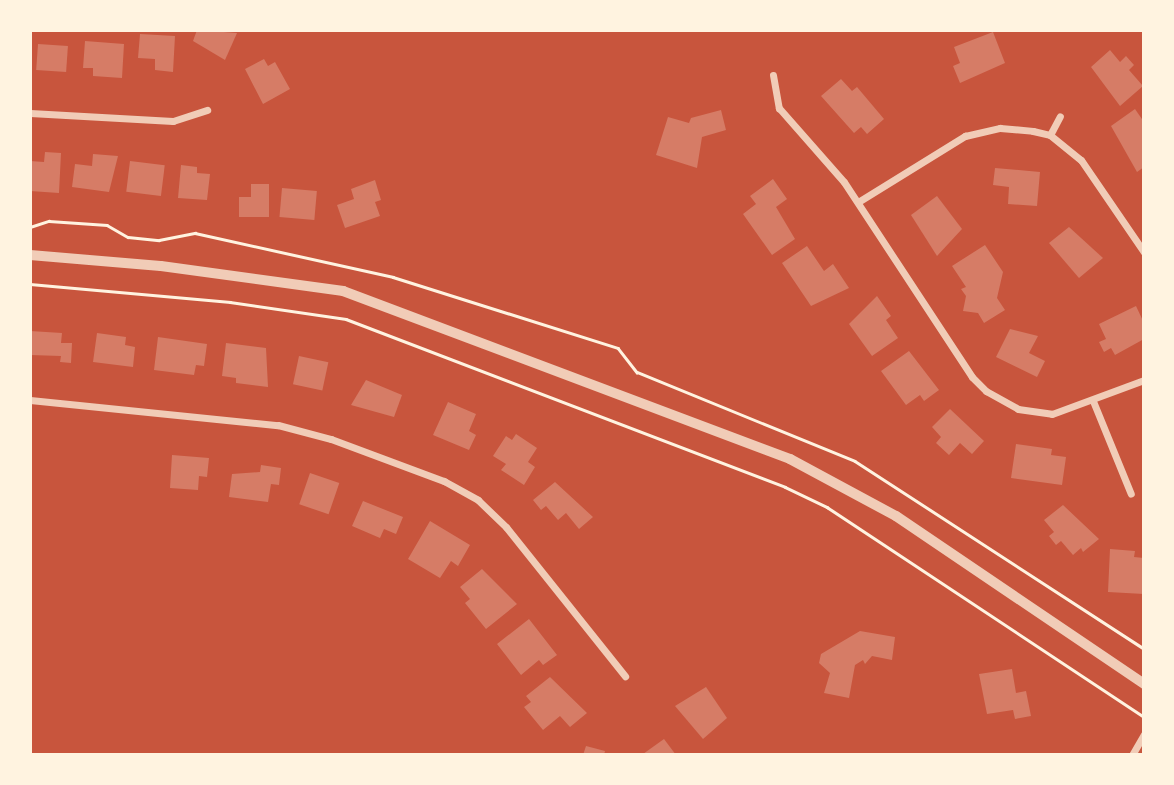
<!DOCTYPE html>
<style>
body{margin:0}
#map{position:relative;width:1174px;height:785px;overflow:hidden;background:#c8553d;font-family:Ubuntu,sans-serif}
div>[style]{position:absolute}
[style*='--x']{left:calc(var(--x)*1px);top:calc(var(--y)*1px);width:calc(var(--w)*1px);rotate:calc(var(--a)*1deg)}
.building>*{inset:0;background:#d67c66;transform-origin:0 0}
.path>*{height:2.5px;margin:-1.25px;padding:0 1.25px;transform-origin:1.25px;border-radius:1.25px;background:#fff3e0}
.minor>*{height:7px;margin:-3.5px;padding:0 3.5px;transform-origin:3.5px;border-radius:3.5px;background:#f1ccb7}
.tertiary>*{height:10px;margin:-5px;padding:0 5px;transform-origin:5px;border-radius:5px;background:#f1ccb7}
span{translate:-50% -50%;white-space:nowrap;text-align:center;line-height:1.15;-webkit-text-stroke:7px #fff3e0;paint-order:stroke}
.frame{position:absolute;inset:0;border:32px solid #fff3e0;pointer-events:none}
</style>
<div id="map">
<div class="building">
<i style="clip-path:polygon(197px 30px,237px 33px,225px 60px,193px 41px)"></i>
<i style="clip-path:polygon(993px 32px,1005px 63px,960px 83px,953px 66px,960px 63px,954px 47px)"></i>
<i style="clip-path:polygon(140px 34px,175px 36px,173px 72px,155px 70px,155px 59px,138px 58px)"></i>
<i style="clip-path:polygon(85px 41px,124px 44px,122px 78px,93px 76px,93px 68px,83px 68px)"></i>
<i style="left:38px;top:44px;width:30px;height:26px;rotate:4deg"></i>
<i style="clip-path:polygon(1110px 50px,1120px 62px,1126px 56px,1134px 65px,1129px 70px,1143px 86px,1120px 106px,1091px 67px)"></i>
<i style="clip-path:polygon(264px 59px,268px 66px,275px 62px,290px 89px,263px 104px,245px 69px)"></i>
<i style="clip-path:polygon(841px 79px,852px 91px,857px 87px,884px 119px,867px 134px,861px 127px,854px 133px,821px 96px)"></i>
<i style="clip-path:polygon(1135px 109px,1144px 122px,1144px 167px,1137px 172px,1111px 126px)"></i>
<i style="clip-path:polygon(721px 110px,726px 130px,702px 137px,697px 168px,656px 155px,668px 117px,689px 123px,691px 118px)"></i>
<i style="clip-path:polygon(45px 152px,61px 153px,59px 193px,30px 191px,30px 161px,44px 162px)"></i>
<i style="clip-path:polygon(93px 154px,118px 156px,109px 192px,72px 187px,75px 164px,92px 166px)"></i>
<i style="left:130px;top:161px;width:35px;height:31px;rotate:7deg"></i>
<i style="clip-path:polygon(181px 165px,197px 167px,197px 173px,210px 174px,207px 200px,178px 198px)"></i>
<i style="clip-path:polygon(995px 168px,1040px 172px,1037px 206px,1008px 204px,1009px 187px,993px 185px)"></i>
<i style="clip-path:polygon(773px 179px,787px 199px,776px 207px,795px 239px,772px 255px,743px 214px,756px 204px,750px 196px)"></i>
<i style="clip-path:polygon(375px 180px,381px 200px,375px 202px,380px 216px,345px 228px,337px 205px,354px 199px,351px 189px)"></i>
<i style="clip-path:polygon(251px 184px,269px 184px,269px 217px,239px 217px,239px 197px,251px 197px)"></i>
<i style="left:282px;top:188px;width:35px;height:29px;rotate:5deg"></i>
<i style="clip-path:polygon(937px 196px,962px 229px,937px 256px,911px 215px)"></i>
<i style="clip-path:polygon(1069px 227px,1103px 258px,1079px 278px,1049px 243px)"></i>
<i style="clip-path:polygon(985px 245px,1003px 272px,997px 298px,1005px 310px,984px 323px,978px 313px,963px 311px,966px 296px,961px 289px,966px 287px,952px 266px)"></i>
<i style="clip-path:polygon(807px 246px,824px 271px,833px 264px,849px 288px,811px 306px,782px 263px)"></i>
<i style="clip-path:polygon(877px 296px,891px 316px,886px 320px,898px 338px,872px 356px,849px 324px)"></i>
<i style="clip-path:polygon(1136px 306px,1144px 323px,1144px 339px,1115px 355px,1111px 348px,1104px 352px,1099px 342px,1106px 339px,1099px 324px)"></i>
<i style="clip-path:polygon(1010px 329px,1038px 336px,1029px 353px,1045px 361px,1037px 377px,996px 357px)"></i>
<i style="clip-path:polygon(30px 331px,62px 333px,61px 343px,72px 343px,71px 363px,60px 362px,61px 356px,30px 355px)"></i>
<i style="clip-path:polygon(97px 333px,126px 337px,125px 345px,135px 347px,133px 367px,93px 362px)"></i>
<i style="clip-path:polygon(158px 337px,207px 344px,204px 366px,196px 365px,194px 375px,154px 370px)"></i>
<i style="clip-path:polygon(226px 343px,266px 348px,268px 387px,236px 383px,236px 378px,222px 376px)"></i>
<i style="clip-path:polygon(909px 351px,939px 390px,924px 401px,920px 395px,906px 405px,881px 371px)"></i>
<i style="left:299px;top:356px;width:30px;height:29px;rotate:12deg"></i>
<i style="clip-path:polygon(366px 380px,402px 395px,394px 417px,351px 405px)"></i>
<i style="clip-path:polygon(448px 402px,476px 414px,469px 431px,476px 435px,469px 450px,433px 435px)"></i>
<i style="clip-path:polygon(950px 409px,984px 441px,972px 454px,960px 443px,949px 455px,936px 443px,941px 437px,932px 427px)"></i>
<i style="clip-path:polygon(516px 434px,537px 448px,528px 462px,535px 467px,524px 485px,501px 470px,506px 464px,493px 456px,506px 436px,512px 440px)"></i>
<i style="clip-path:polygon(1016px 444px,1052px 449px,1051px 455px,1066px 457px,1062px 485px,1011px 478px)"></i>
<i style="clip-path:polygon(172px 455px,209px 458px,207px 477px,199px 476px,198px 490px,170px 488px)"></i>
<i style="clip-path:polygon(261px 465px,281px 468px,279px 485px,271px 484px,268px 502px,229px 497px,232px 474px,260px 472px)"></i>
<i style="left:310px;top:473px;width:31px;height:33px;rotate:19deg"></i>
<i style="clip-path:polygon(555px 482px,593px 517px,579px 529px,566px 513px,558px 520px,546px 506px,541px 510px,533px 500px)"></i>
<i style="clip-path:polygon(363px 501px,403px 517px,396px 534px,384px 529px,380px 538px,352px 526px)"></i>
<i style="clip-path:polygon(1063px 505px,1099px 539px,1083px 552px,1081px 548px,1073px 555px,1061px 541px,1056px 545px,1049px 536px,1054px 532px,1044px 520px)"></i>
<i style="clip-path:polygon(430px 521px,470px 545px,458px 566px,451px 561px,440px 578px,408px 559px)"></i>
<i style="clip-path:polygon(1110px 549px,1135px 551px,1134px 557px,1144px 558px,1144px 594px,1108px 592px)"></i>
<i style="clip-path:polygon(482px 569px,517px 604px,486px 629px,465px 603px,470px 599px,460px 587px)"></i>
<i style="clip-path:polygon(529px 619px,557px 655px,543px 665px,539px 660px,521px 675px,497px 644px)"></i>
<i style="clip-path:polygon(860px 631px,895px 637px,892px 660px,872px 656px,865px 664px,863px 660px,855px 665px,849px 698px,824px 693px,830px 673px,819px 663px,821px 654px)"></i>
<i style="clip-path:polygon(1012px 669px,1016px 693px,1026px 691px,1031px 716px,1015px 719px,1013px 710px,987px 714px,979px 674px)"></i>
<i style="clip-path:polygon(550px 677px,587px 713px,570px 727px,560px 716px,543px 730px,524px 707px,531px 702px,526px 696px)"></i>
<i style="clip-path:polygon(706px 687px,727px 718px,703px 739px,675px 706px)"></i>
<i style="clip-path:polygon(664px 739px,676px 755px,645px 755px,643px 754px)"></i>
<i style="clip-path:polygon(586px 746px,605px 751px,604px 755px,583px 755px)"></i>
</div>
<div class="path">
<i style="--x:30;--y:227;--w:20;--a:-18"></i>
<i style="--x:49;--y:221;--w:58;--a:3.9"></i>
<i style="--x:107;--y:225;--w:24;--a:30"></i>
<i style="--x:128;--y:237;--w:31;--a:6"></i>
<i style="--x:159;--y:240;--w:37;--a:-11"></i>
<i style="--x:195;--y:233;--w:203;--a:12.5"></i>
<i style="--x:393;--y:277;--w:236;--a:17.5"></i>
<i style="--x:618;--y:348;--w:31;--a:52"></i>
<i style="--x:637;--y:372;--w:235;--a:22.2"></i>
<i style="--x:855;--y:461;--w:345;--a:33"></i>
<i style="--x:30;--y:284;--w:201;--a:5.1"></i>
<i style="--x:230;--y:302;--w:117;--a:8.3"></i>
<i style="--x:346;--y:319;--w:470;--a:20.9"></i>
<i style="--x:785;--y:487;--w:47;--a:25.5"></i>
<i style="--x:827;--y:507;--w:380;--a:33.5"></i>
</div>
<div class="minor">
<i style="--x:773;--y:75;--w:34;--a:80"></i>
<i style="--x:779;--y:108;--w:98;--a:48.7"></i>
<i style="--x:844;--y:182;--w:233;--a:56.7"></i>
<i style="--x:972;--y:377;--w:20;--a:45"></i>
<i style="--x:986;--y:391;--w:37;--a:29"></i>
<i style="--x:1018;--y:409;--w:34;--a:8"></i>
<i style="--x:1052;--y:414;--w:98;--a:-20.3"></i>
<i style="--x:30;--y:113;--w:143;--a:3.2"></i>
<i style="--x:173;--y:121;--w:36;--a:-18"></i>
<i style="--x:1050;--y:135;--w:21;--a:-62"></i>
<i style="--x:858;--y:202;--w:126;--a:-31.7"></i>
<i style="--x:965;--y:136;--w:36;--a:-13"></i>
<i style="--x:1000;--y:128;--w:33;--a:5"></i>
<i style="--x:1033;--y:131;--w:17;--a:13"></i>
<i style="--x:1050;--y:135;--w:40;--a:39"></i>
<i style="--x:1081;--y:160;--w:112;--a:55.6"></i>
<i style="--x:30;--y:400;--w:249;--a:5.8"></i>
<i style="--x:278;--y:425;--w:55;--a:14.8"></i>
<i style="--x:331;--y:439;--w:121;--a:20.4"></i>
<i style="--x:444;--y:481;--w:39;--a:29"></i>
<i style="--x:478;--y:500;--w:39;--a:44"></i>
<i style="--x:506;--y:527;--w:191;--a:51.4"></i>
<i style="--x:1093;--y:401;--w:100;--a:67.8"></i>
<i style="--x:1132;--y:755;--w:24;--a:-60"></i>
</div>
<div class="tertiary">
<i style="--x:30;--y:255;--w:131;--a:4.8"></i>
<i style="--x:161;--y:266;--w:184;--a:7.8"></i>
<i style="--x:343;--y:291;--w:478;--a:20.6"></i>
<i style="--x:790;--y:459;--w:120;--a:28.3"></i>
<i style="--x:896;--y:516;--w:300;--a:34.1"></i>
</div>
<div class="frame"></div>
</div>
